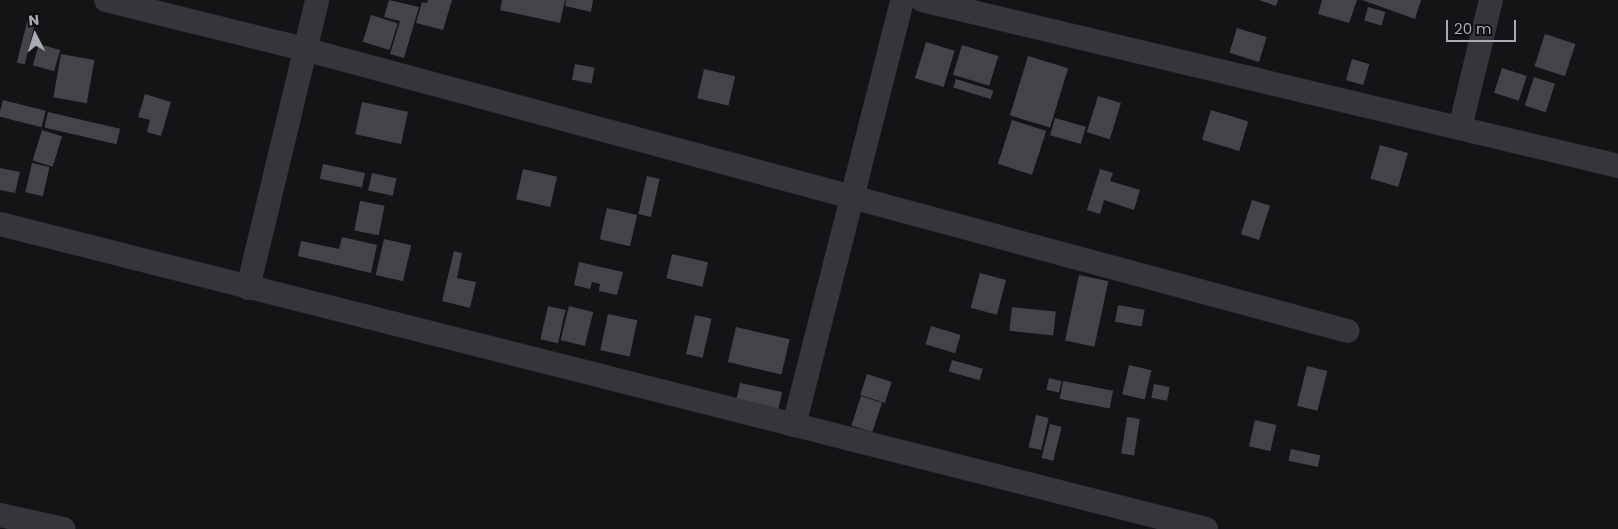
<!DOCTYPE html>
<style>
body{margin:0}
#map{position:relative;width:1618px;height:529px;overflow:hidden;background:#141416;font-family:Poppins,sans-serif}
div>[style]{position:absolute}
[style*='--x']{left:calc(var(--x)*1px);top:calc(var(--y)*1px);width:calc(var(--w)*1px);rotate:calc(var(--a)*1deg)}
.building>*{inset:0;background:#434448;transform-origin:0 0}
.minor>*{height:24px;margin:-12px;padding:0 12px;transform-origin:12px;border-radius:12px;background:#36363a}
span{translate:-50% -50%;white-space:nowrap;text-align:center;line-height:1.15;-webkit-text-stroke:4px #0f0f11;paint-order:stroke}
.north{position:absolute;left:10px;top:10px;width:50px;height:50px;-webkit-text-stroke:4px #0f0f11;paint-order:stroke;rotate:355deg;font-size:14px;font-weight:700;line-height:20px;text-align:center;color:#a7abb4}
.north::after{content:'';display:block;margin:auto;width:18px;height:22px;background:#a7abb4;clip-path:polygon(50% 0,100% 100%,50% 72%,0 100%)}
.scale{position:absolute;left:1446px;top:20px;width:70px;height:22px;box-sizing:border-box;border:2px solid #a7abb4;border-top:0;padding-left:6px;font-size:15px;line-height:18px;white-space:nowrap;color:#a7abb4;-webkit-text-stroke:4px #0f0f11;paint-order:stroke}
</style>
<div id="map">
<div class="building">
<i style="clip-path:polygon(389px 0,419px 7px,404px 58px,390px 54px,400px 21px,384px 17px)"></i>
<i style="clip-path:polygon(428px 0,452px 0,443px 30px,416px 23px,422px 2px,427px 3px)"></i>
<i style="clip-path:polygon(502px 0,565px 0,560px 23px,500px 10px)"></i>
<i style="clip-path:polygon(566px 0,593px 0,591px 12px,565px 6px)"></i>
<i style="clip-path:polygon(1259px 0,1278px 0,1276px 6px)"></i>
<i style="clip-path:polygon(1322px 0,1357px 0,1349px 23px,1318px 14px)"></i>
<i style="clip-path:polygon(1362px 0,1421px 0,1415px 19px)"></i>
<i style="left:1368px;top:7px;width:18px;height:14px;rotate:16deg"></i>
<i style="left:29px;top:14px;width:8px;height:50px;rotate:14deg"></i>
<i style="left:371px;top:15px;width:28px;height:28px;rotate:17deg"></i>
<i style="left:1237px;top:28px;width:31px;height:26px;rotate:17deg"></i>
<i style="left:1545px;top:34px;width:32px;height:34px;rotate:18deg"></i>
<i style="left:926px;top:42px;width:30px;height:38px;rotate:17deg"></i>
<i style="left:39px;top:44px;width:22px;height:22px;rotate:16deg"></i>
<i style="left:962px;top:45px;width:38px;height:31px;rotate:17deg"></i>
<i style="left:61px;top:54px;width:34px;height:44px;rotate:10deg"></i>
<i style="left:1028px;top:56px;width:42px;height:62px;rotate:17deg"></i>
<i style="left:1352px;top:59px;width:18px;height:22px;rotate:16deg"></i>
<i style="left:575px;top:64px;width:20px;height:16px;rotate:11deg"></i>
<i style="left:1502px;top:68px;width:26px;height:26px;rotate:18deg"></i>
<i style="left:704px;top:69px;width:32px;height:30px;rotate:13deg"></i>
<i style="left:1534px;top:77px;width:22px;height:30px;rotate:18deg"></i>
<i style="left:956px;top:79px;width:39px;height:9px;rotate:17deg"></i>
<i style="clip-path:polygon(145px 94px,171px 102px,161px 136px,147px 132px,150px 120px,138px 117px)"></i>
<i style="left:1098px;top:96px;width:24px;height:38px;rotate:17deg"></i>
<i style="left:3px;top:100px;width:44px;height:17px;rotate:14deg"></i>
<i style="left:362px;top:102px;width:47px;height:33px;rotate:12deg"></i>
<i style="left:1211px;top:110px;width:39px;height:31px;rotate:17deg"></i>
<i style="left:48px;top:112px;width:74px;height:16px;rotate:13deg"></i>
<i style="left:1055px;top:118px;width:32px;height:18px;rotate:16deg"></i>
<i style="left:1012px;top:120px;width:36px;height:46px;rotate:18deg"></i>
<i style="left:42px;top:130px;width:21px;height:32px;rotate:17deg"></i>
<i style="left:1380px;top:145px;width:29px;height:35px;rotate:16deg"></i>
<i style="left:32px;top:163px;width:18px;height:30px;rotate:13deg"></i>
<i style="left:323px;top:164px;width:43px;height:15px;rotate:12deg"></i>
<i style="clip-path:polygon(0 168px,20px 172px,15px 193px,0 190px)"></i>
<i style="left:523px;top:169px;width:35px;height:31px;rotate:13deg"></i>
<i style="clip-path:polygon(1100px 169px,1113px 173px,1110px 181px,1140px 190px,1134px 210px,1104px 200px,1100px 214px,1087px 210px)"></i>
<i style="left:372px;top:173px;width:25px;height:18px;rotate:12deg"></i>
<i style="left:647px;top:176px;width:13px;height:39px;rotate:13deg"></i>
<i style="left:1252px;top:200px;width:19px;height:36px;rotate:18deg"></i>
<i style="left:360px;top:201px;width:25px;height:30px;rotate:11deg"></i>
<i style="left:607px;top:208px;width:31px;height:32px;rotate:13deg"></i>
<i style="clip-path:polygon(342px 237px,377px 245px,371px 273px,298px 256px,301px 241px,339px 249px)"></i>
<i style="left:384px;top:239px;width:28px;height:37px;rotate:13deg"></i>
<i style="clip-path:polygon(454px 251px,462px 253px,457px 278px,476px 282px,470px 308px,442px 301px)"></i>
<i style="left:672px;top:254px;width:37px;height:25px;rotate:13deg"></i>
<i style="clip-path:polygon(579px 262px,623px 272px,617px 295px,599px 291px,600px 284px,592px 282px,590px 289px,574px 285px)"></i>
<i style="left:980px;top:273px;width:27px;height:36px;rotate:15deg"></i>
<i style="left:1079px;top:275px;width:30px;height:67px;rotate:12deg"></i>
<i style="left:1118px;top:305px;width:27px;height:17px;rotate:10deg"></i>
<i style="left:548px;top:306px;width:18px;height:34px;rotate:13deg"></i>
<i style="left:569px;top:306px;width:25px;height:35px;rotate:14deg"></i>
<i style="left:1012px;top:307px;width:44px;height:24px;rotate:6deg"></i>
<i style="left:608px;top:314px;width:30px;height:37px;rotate:12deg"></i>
<i style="left:695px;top:315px;width:17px;height:40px;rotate:13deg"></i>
<i style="left:931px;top:326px;width:31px;height:19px;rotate:17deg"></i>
<i style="left:736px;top:327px;width:55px;height:36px;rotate:13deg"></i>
<i style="left:952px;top:360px;width:32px;height:12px;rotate:16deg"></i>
<i style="left:1129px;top:365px;width:23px;height:30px;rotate:13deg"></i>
<i style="left:1307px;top:366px;width:21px;height:41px;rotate:14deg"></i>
<i style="left:867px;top:374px;width:26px;height:22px;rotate:18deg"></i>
<i style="left:1049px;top:378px;width:13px;height:12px;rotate:13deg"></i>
<i style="left:1063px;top:381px;width:51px;height:18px;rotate:11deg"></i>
<i style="left:740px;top:383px;width:43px;height:25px;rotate:12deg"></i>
<i style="left:1154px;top:384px;width:16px;height:14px;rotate:11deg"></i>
<i style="left:861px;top:396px;width:22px;height:31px;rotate:18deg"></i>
<i style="left:1036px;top:415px;width:13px;height:33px;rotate:13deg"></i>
<i style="left:1127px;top:417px;width:13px;height:37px;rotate:9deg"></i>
<i style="left:1255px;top:420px;width:22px;height:27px;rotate:13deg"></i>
<i style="left:1050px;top:424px;width:12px;height:35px;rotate:14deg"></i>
<i style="left:1291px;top:449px;width:30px;height:12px;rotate:12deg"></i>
</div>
<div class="minor">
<i style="--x:106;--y:0;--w:204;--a:13.9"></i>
<i style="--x:304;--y:49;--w:1081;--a:15.12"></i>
<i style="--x:922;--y:0;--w:716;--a:13.41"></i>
<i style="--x:1460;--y:128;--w:132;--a:-76.4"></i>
<i style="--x:0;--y:224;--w:1244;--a:14.19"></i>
<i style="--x:248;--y:288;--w:296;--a:-76.5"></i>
<i style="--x:794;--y:425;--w:439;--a:-75.7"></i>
<i style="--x:0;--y:515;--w:65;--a:12.5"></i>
</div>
<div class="north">N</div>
<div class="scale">20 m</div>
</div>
